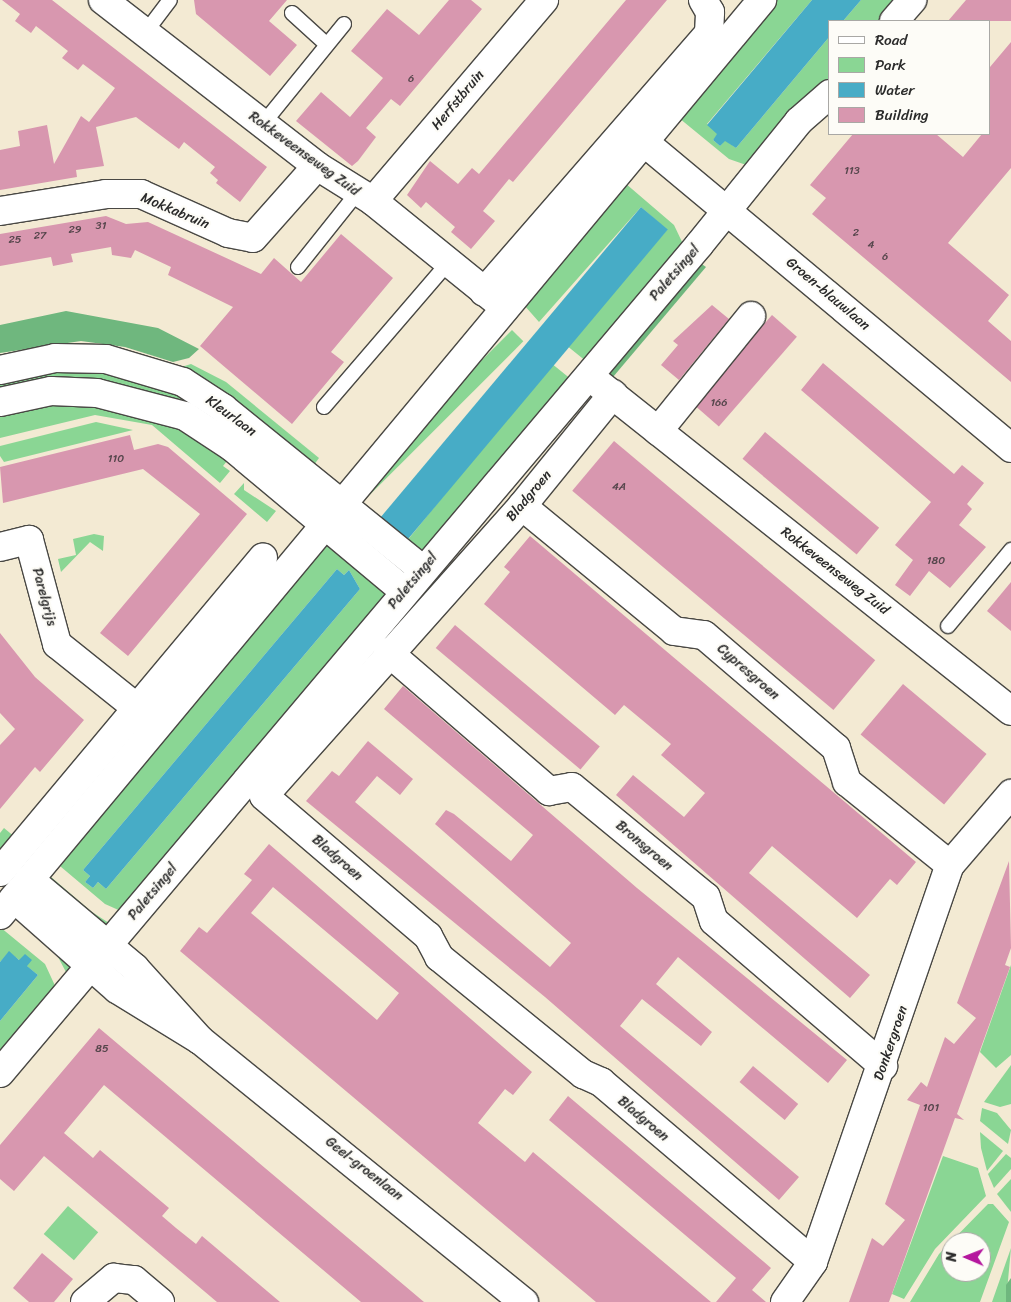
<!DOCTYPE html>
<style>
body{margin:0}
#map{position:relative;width:1011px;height:1302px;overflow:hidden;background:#f3ead3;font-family:Sriracha,sans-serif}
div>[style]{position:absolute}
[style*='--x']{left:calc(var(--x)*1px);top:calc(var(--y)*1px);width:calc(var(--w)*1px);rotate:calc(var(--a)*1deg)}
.green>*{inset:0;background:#8ad694;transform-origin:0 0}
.forest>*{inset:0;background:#6fb77e}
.water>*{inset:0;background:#47acc6;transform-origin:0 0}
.building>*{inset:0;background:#d897af;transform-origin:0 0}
.roads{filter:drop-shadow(1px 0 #494844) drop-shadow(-1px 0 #494844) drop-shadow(0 1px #494844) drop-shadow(0 -1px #494844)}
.service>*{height:14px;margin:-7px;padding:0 7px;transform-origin:7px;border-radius:7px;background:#fff}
.minor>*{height:28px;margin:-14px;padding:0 14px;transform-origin:14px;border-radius:14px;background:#fff}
.tertiary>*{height:28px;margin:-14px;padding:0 14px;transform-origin:14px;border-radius:14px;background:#fff}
span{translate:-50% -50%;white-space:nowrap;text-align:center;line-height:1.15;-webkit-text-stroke:4.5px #fdfcf7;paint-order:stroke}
.number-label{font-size:11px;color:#56464c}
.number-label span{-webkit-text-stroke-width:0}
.street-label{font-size:14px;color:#2b2b2b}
.legend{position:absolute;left:828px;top:20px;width:162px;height:115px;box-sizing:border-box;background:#fdfcf7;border:1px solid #a9a8a5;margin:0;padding:6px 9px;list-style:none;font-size:15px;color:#2b2b2b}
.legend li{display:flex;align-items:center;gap:10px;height:25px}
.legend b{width:25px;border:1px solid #a9a8a5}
.north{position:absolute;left:941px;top:1232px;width:50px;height:50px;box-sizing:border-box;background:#fdfcf7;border:1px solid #a9a8a5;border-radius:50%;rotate:271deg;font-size:14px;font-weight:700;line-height:20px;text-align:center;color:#2b2b2b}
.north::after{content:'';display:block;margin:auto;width:18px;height:22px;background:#b5179e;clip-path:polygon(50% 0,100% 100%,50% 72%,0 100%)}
</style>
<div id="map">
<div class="green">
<i style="clip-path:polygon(773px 0,812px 0,707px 124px,718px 134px,713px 140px,720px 146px,725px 140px,736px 148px,830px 36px,830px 84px,752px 167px,729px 159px,679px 118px)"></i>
<i style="clip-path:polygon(861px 0,903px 0,885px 21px,843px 21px)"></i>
<i style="clip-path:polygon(625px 183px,674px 225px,684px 246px,587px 362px,566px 345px,667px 230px,641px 207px,539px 322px,524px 305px)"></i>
<i style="left:512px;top:330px;width:16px;height:229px;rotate:45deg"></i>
<i style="left:551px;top:363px;width:27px;height:231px;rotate:39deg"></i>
<i style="clip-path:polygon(191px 364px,226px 382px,319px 458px,311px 469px,175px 369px)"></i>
<i style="clip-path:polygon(93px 369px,188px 396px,234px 426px,192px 414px,0 395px,0 379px)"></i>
<i style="clip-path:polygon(68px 400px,155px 414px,231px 456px,223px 466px,230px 471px,220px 483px,152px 425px,95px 415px,0 438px,0 411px)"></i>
<i style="clip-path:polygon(96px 422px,133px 430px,4px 462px,0 456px,0 446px)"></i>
<i style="clip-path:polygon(244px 483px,244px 490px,276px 511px,267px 522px,234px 494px)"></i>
<i style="clip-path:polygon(94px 534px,104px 536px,103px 551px,90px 542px,61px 572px,58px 559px,76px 555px,73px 539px)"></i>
<i style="clip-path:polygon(evenodd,326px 541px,390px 592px,123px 912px,105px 904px,54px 861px,326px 541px,337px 569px,344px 575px,349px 570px,360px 589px,106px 889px,98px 882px,93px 888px,85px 882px,90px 876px,83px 870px,337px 569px)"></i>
<i style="clip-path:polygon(4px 828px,16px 838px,0 863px,0 833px)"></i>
<i style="clip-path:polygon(51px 877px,92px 912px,109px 923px,100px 925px,48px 879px)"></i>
<i style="clip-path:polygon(15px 917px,72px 966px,67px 974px,57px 955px)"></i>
<i style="clip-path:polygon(0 927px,45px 964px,57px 990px,0 1057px,0 1021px,38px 975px,9px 952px,0 962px)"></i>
<i style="clip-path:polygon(1011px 965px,1011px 1055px,996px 1068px,980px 1052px)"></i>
<i style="clip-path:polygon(1011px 1065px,1011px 1104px,1000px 1107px,984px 1102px)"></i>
<i style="clip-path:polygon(982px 1108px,997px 1113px,1011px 1130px,1008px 1144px,980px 1121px)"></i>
<i style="clip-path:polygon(980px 1132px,1003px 1151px,987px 1171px,981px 1148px)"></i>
<i style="clip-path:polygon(1006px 1154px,1011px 1158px,1011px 1169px,994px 1188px,988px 1174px)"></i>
<i style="clip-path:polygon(943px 1156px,978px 1168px,986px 1196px,935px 1249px,904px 1299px,892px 1294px)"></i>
<i style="clip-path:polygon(1011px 1179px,1011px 1212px,997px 1194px)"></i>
<i style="clip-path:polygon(evenodd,988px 1204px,993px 1204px,1009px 1222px,980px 1302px,910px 1302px,939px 1254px,988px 1204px,951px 1242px,981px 1242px,981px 1272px,951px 1272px,951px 1242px)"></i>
<i style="left:68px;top:1206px;width:40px;height:37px;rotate:41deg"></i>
<i style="clip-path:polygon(1011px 1248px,1006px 1302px,992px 1302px)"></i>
</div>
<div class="forest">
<i style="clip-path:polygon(693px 258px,706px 267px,613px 377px,607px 372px)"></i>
<i style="clip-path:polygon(66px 311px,158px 328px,199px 349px,189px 358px,173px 362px,125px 347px,81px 341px,0 353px,0 325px)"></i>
<i style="clip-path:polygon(1011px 1278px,1011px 1302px,1006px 1302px,1006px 1285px)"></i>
</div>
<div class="water">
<i style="clip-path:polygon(812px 0,861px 0,843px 21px,830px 21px,830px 36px,736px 148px,725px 141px,720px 146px,713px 140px,717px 134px,707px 125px)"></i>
<i style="left:641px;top:207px;width:35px;height:408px;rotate:40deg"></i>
<i style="clip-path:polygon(337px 569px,344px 575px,349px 570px,360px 589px,106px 889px,98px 882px,93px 888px,85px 882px,90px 876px,83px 870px)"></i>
<i style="clip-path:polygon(9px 951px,19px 960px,25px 954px,32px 960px,27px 966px,38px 975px,0 1021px,0 962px)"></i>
</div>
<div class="building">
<i style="clip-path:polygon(2px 0,52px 0,267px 167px,240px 202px,216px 183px,218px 180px,210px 173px,215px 167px,184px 142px,179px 149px,136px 117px,96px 127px,104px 166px,76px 170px,77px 177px,0 190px,0 150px,20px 146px,18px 131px,47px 125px,54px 164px,81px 116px,89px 122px,115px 88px,83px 64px,78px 70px,62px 58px,68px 51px,36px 26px,31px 33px,15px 21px,20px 14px)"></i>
<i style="clip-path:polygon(194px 0,287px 0,269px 21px,297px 45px,270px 76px,196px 14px)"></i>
<i style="clip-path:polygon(449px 0,471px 0,482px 9px,400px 106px,391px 99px,366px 128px,376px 137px,358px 161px,352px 166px,296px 121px,321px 92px,350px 117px,383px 78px,351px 51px,387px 9px,419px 35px)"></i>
<i style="clip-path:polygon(626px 0,667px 0,513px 182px,509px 179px,483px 211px,495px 221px,471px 249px,451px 232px,455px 227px,426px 202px,421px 208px,407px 195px,430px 161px,458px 184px,472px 168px,479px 174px)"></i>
<i style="clip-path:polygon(966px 0,1011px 0,1011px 21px,948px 21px)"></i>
<i style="clip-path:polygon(1011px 42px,1011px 168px,948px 243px,1009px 295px,988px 321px,1011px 341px,1011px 382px,812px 214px,826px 198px,810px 185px,853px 134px,936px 134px,963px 157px,982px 134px,990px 134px,990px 67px)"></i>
<i style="clip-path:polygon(106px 216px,126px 224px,148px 222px,261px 274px,274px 258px,301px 282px,341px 234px,393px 278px,331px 352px,344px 362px,292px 424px,200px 346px,233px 307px,168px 275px,171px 267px,135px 250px,131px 258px,112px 255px,111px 247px,71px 254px,73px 262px,53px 266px,51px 257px,0 266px,0 234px)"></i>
<i style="clip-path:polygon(712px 305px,729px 319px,679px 380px,661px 365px,678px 345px,673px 341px)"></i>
<i style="left:772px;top:315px;width:33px;height:119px;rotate:41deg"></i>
<i style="clip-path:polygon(823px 363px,954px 474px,962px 465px,984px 483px,967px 504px,972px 509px,959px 525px,986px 547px,950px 588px,929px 571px,910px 596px,895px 585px,913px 560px,895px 545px,931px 502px,801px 390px)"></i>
<i style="left:765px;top:432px;width:149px;height:35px;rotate:40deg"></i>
<i style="clip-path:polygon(130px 435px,134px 450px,158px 444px,168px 447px,247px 514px,128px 656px,100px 633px,200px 514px,143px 469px,3px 503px,0 467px)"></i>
<i style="left:614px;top:441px;width:341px;height:65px;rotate:40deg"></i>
<i style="clip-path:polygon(530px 536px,916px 862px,897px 885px,890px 879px,857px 918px,772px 846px,749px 873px,870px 975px,850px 998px,616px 795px,633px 775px,684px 817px,705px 793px,661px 755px,671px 744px,624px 705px,615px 715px,484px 604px,510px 572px,504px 567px)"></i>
<i style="clip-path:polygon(1011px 582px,1011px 631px,987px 611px)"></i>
<i style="left:455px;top:625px;width:189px;height:30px;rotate:40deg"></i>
<i style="clip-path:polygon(0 633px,35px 677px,84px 720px,40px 772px,35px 767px,0 809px,0 745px,15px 729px,0 713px)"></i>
<i style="left:903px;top:684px;width:109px;height:66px;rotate:40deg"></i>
<i style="clip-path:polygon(403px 686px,637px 888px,847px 1060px,828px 1083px,678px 957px,656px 984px,712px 1032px,701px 1046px,642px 999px,620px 1026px,799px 1177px,779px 1200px,545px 997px,306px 801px,332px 771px,339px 776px,368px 741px,413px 779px,400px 795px,377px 776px,355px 802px,550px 967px,571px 943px,435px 824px,446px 810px,454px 814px,511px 861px,533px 835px,384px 709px)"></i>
<i style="clip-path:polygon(evenodd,269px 844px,532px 1072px,513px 1095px,505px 1089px,478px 1123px,525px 1162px,533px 1152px,711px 1302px,596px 1302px,180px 951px,199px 927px,207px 933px,252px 880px,244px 874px,269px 844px,273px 887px,399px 993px,377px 1020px,251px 913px,273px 887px)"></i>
<i style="clip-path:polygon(1009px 861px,1011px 948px,1005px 965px,1010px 967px,957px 1114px,964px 1120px,955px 1118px,889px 1302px,849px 1302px,872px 1238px,883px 1246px,905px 1220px,885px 1204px,920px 1105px,907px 1100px,921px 1082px,927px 1087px,945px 1037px,954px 1044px,976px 1018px,957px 1003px)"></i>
<i style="clip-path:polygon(99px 1028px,201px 1114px,424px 1302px,361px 1302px,104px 1085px,64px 1133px,93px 1158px,100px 1150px,169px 1208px,162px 1216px,176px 1228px,196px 1244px,202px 1236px,280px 1302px,217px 1302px,44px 1156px,14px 1191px,0 1179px,0 1145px)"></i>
<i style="left:753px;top:1066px;width:59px;height:21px;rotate:40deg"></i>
<i style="clip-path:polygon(568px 1096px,771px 1268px,752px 1290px,766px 1302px,716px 1302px,736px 1278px,549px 1120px)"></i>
<i style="clip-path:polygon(42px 1253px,73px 1279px,54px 1302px,29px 1302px,13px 1288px)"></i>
</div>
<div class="roads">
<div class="service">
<i style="--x:292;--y:13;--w:47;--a:42.4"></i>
<i style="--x:145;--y:33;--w:41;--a:-52.9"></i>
<i style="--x:262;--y:125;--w:130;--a:-50.9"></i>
<i style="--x:298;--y:267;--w:95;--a:-51.4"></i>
<i style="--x:324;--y:407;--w:189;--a:-49.3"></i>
<i style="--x:948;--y:626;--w:99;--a:-50.3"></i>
</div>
<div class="minor">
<i style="--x:103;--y:0;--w:271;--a:37.8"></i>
<i style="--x:317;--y:166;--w:66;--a:32"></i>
<i style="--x:373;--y:201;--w:170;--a:39"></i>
<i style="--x:644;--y:142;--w:478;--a:39.8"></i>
<i style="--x:373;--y:201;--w:264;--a:-49.6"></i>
<i style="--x:0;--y:211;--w:107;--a:-9.1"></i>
<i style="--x:106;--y:194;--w:35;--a:0"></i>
<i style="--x:141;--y:194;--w:95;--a:24.1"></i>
<i style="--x:228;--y:233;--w:25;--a:11"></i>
<i style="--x:253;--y:238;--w:96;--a:-48.4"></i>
<i style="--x:484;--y:292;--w:343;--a:-49"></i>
<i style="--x:709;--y:33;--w:21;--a:-87"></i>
<i style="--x:710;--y:12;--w:14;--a:-120"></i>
<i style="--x:599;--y:384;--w:526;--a:38.44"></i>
<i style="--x:613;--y:394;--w:144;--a:129.1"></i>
<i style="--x:522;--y:506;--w:388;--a:131.7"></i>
<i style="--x:264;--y:796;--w:216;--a:40.5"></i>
<i style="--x:428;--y:936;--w:24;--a:62"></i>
<i style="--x:439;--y:957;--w:186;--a:39.1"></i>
<i style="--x:583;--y:1074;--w:20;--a:24"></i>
<i style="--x:601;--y:1082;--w:278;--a:40.3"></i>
<i style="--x:658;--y:431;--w:148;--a:-51"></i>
<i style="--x:522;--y:506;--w:197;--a:39.4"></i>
<i style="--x:674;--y:631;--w:30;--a:8"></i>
<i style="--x:704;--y:635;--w:174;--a:40.6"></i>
<i style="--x:836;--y:748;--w:36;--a:72"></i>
<i style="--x:847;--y:782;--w:132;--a:38.9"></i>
<i style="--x:0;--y:547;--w:30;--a:-14"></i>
<i style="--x:29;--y:540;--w:108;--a:74.9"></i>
<i style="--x:57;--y:644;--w:122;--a:38.7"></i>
<i style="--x:388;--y:652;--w:213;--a:40.8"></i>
<i style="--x:549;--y:791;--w:23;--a:-10"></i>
<i style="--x:572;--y:787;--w:173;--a:39.4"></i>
<i style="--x:706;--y:897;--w:25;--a:72"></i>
<i style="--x:714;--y:921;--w:223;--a:40.6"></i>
<i style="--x:0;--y:872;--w:410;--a:-50.1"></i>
<i style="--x:14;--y:898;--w:137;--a:41.5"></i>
<i style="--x:117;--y:989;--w:97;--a:31.6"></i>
<i style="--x:200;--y:1040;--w:97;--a:-132.1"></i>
<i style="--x:135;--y:968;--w:138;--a:-140"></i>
<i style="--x:200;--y:1040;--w:417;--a:39"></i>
<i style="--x:85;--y:1302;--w:38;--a:-40"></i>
<i style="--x:114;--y:1278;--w:20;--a:6"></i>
<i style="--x:134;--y:1280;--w:34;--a:40"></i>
<i style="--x:785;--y:1302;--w:49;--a:-55"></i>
<i style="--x:813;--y:1262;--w:420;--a:-71"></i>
<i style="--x:950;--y:865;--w:94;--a:-49.3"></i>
</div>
<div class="tertiary">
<i style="--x:894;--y:21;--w:28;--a:-49"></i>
<i style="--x:0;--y:370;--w:56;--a:-12.3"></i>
<i style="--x:55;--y:358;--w:51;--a:1.1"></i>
<i style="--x:106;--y:359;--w:80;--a:16.6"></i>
<i style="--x:183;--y:382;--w:48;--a:33"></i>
<i style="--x:223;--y:408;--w:256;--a:39"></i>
<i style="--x:0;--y:402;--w:52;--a:-12.2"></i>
<i style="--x:51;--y:391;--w:46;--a:2.5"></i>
<i style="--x:97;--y:393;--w:91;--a:14.6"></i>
<i style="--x:185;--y:416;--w:56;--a:33.4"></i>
<i style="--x:232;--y:447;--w:224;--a:39.9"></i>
<i style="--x:0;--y:915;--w:1191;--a:-50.21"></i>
<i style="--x:0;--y:1073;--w:1084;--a:-49.83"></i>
<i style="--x:699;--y:245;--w:159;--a:-51.1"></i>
<i style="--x:799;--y:121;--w:41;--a:-41.1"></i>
</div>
</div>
<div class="number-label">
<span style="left:411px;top:79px">6</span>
<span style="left:852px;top:171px">113</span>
<span style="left:101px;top:226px">31</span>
<span style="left:75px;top:230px">29</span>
<span style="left:856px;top:233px">2</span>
<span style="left:40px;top:236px">27</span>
<span style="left:15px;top:240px">25</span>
<span style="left:871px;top:245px">4</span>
<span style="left:885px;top:257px">6</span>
<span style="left:719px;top:403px">166</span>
<span style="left:116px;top:459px">110</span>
<span style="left:619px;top:487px">4A</span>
<span style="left:936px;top:561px">180</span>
<span style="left:102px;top:1049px">85</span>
<span style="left:931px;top:1108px">101</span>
</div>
<div class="street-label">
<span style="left:458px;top:100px;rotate:-50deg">Herfstbruin</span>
<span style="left:304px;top:154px;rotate:36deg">Rokkeveenseweg Zuid</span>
<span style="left:175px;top:211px;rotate:23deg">Mokkabruin</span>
<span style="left:675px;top:273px;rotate:-49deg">Paletsingel</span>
<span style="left:828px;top:294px;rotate:40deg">Groen-blauwlaan</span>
<span style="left:231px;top:416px;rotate:36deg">Kleurlaan</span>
<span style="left:529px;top:496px;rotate:-50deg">Bladgroen</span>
<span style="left:835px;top:571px;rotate:38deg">Rokkeveenseweg Zuid</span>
<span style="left:413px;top:581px;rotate:-50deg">Paletsingel</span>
<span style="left:44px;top:597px;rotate:75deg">Parelgrijs</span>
<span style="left:748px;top:672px;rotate:41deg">Cypresgroen</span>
<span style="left:644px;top:846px;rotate:40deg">Bronsgroen</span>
<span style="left:337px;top:858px;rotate:41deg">Bladgroen</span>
<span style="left:153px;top:892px;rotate:-50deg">Paletsingel</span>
<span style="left:891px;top:1043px;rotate:-71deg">Donkergroen</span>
<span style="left:643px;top:1119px;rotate:40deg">Bladgroen</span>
<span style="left:364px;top:1169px;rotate:38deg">Geel-groenlaan</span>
</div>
<ul class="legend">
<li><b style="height:6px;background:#fff"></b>Road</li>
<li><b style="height:14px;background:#8ad694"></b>Park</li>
<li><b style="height:14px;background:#47acc6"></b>Water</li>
<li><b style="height:14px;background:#d897af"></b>Building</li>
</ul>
<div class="north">N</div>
</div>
